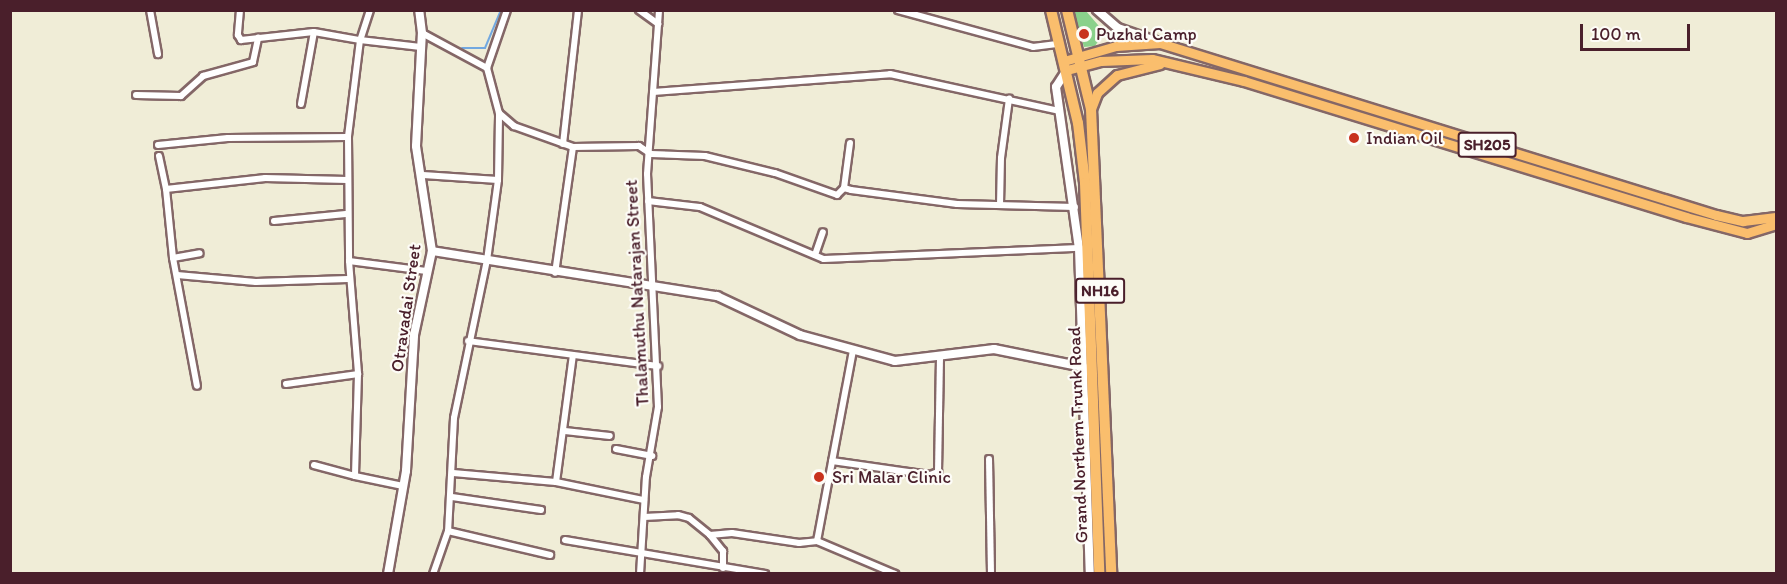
<!DOCTYPE html>
<style>
body{margin:0}
#map{position:relative;width:1787px;height:584px;overflow:hidden;background:#f0edd7;font-family:Itim,sans-serif}
div>[style]{position:absolute}
[style*='--x']{left:calc(var(--x)*1px);top:calc(var(--y)*1px);width:calc(var(--w)*1px);rotate:calc(var(--a)*1deg)}
.green>*{inset:0;background:#8ad18b}
.stream>*{height:2px;margin:-1px;padding:0 1px;transform-origin:1px;border-radius:1px;background:#72a8e0}
.roads{filter:drop-shadow(2px 0 #846767) drop-shadow(-2px 0 #846767) drop-shadow(0 2px #846767) drop-shadow(0 -2px #846767)}
.minor>*{height:6px;margin:-3px;padding:0 3px;transform-origin:3px;border-radius:3px;background:#fff}
.tertiary>*{height:8px;margin:-4px;padding:0 4px;transform-origin:4px;border-radius:4px;background:#fff}
.primary>*{height:9px;margin:-4.5px;padding:0 4.5px;transform-origin:4.5px;border-radius:4.5px;background:#fabe6d}
.trunk>*{height:10px;margin:-5px;padding:0 5px;transform-origin:5px;border-radius:5px;background:#fabe6d}
.dots>*{width:16px;height:16px;translate:-50% -50%;box-sizing:border-box;border:3px solid #fdfcf7;border-radius:50%}
span{translate:-50% -50%;white-space:nowrap;text-align:center;line-height:1.15;-webkit-text-stroke:4.5px #fdfcf7;paint-order:stroke}
.shield-label span{padding:2px 4px;background:#fdfcf7;border:2px solid;border-radius:4px;-webkit-text-stroke-width:0}
.shield-label{font-size:16px;color:#4a1f2b;font-weight:700}
.poi-label{font-size:18px;color:#4a1f2b}
.left{translate:0 -50%;text-align:left}
.street-label{font-size:18px;color:#4a1f2b}
.frame{position:absolute;inset:0;border:12px solid #4a1f2b;pointer-events:none}
.scale{position:absolute;left:1580px;top:24px;width:110px;height:27px;box-sizing:border-box;border:3px solid #4a1f2b;border-top:0;padding-left:8px;font-size:18px;line-height:21px;white-space:nowrap;color:#4a1f2b;-webkit-text-stroke:4px #fdfcf7;paint-order:stroke}
</style>
<div id="map">
<div class="green">
<i style="clip-path:polygon(1073px 11px,1086px 11px,1104px 32px,1095px 46px,1084px 47px)"></i>
</div>
<div class="stream">
<i style="--x:462;--y:48;--w:23;--a:0"></i>
<i style="--x:485;--y:48;--w:41;--a:-67.2"></i>
</div>
<div class="roads">
<div class="minor">
<i style="--x:150;--y:10;--w:45;--a:79.7"></i>
<i style="--x:240;--y:10;--w:25;--a:95"></i>
<i style="--x:238;--y:35;--w:6;--a:59"></i>
<i style="--x:241;--y:40;--w:73;--a:-6.3"></i>
<i style="--x:314;--y:32;--w:47;--a:9.9"></i>
<i style="--x:360;--y:40;--w:98;--a:97.1"></i>
<i style="--x:370;--y:10;--w:32;--a:108"></i>
<i style="--x:360;--y:40;--w:61;--a:6.5"></i>
<i style="--x:639;--y:10;--w:24;--a:36"></i>
<i style="--x:898;--y:10;--w:140;--a:15.3"></i>
<i style="--x:1033;--y:47;--w:26;--a:-7"></i>
<i style="--x:422;--y:33;--w:74;--a:28.3"></i>
<i style="--x:487;--y:68;--w:47;--a:75.1"></i>
<i style="--x:487;--y:68;--w:61;--a:-71"></i>
<i style="--x:653;--y:92;--w:238;--a:-4.3"></i>
<i style="--x:890;--y:74;--w:174;--a:12.3"></i>
<i style="--x:136;--y:95;--w:45;--a:1.3"></i>
<i style="--x:181;--y:96;--w:30;--a:-42"></i>
<i style="--x:203;--y:76;--w:52;--a:-15.6"></i>
<i style="--x:253;--y:62;--w:25;--a:-78"></i>
<i style="--x:301;--y:104;--w:73;--a:-79.8"></i>
<i style="--x:850;--y:143;--w:45;--a:97.6"></i>
<i style="--x:844;--y:188;--w:7;--a:16"></i>
<i style="--x:851;--y:190;--w:107;--a:7.5"></i>
<i style="--x:957;--y:204;--w:118;--a:1.5"></i>
<i style="--x:563;--y:144;--w:135;--a:-83.6"></i>
<i style="--x:158;--y:145;--w:70;--a:-5.7"></i>
<i style="--x:228;--y:138;--w:120;--a:-0.5"></i>
<i style="--x:348;--y:137;--w:124;--a:89.5"></i>
<i style="--x:349;--y:261;--w:78;--a:7.4"></i>
<i style="--x:573;--y:147;--w:66;--a:-0.9"></i>
<i style="--x:639;--y:146;--w:14;--a:34"></i>
<i style="--x:651;--y:154;--w:54;--a:2.1"></i>
<i style="--x:705;--y:156;--w:72;--a:13.7"></i>
<i style="--x:775;--y:173;--w:66;--a:19.5"></i>
<i style="--x:837;--y:195;--w:10;--a:-45"></i>
<i style="--x:159;--y:156;--w:34;--a:78"></i>
<i style="--x:166;--y:189;--w:100;--a:-6.3"></i>
<i style="--x:265;--y:178;--w:82;--a:1.4"></i>
<i style="--x:423;--y:175;--w:75;--a:3.8"></i>
<i style="--x:498;--y:180;--w:81;--a:97.8"></i>
<i style="--x:487;--y:260;--w:161;--a:101.8"></i>
<i style="--x:454;--y:418;--w:113;--a:93"></i>
<i style="--x:448;--y:531;--w:46;--a:109.2"></i>
<i style="--x:498;--y:180;--w:67;--a:-89.1"></i>
<i style="--x:499;--y:113;--w:20;--a:41"></i>
<i style="--x:514;--y:126;--w:63;--a:19.6"></i>
<i style="--x:573;--y:147;--w:127;--a:98.1"></i>
<i style="--x:166;--y:189;--w:69;--a:84.2"></i>
<i style="--x:173;--y:258;--w:130;--a:79.4"></i>
<i style="--x:648;--y:201;--w:52;--a:6.6"></i>
<i style="--x:700;--y:207;--w:134;--a:22.8"></i>
<i style="--x:824;--y:259;--w:255;--a:-2.5"></i>
<i style="--x:1000;--y:205;--w:47;--a:-88.8"></i>
<i style="--x:1001;--y:158;--w:60;--a:-82.3"></i>
<i style="--x:274;--y:221;--w:72;--a:-5.6"></i>
<i style="--x:815;--y:255;--w:24;--a:-71"></i>
<i style="--x:173;--y:258;--w:27;--a:-10"></i>
<i style="--x:349;--y:261;--w:113;--a:85.4"></i>
<i style="--x:358;--y:374;--w:102;--a:91.7"></i>
<i style="--x:355;--y:476;--w:49;--a:11.8"></i>
<i style="--x:177;--y:275;--w:79;--a:5.1"></i>
<i style="--x:256;--y:282;--w:92;--a:-1.9"></i>
<i style="--x:468;--y:341;--w:192;--a:7.5"></i>
<i style="--x:286;--y:384;--w:73;--a:-7.9"></i>
<i style="--x:565;--y:431;--w:45;--a:6.3"></i>
<i style="--x:616;--y:449;--w:37;--a:11"></i>
<i style="--x:989;--y:459;--w:115;--a:89"></i>
<i style="--x:832;--y:461;--w:99;--a:8.1"></i>
<i style="--x:930;--y:475;--w:9;--a:-21"></i>
<i style="--x:938;--y:472;--w:117;--a:-89"></i>
<i style="--x:314;--y:465;--w:42;--a:15"></i>
<i style="--x:453;--y:473;--w:103;--a:5"></i>
<i style="--x:556;--y:482;--w:90;--a:11.6"></i>
<i style="--x:556;--y:482;--w:128;--a:-82.4"></i>
<i style="--x:452;--y:497;--w:90;--a:8.3"></i>
<i style="--x:644;--y:517;--w:34;--a:-3"></i>
<i style="--x:678;--y:515;--w:11;--a:15"></i>
<i style="--x:689;--y:518;--w:27;--a:39"></i>
<i style="--x:710;--y:535;--w:21;--a:51"></i>
<i style="--x:723;--y:551;--w:17;--a:90"></i>
<i style="--x:448;--y:531;--w:105;--a:13.2"></i>
<i style="--x:710;--y:535;--w:22;--a:-5"></i>
<i style="--x:732;--y:533;--w:68;--a:8.5"></i>
<i style="--x:799;--y:543;--w:18;--a:-6"></i>
<i style="--x:817;--y:541;--w:85;--a:22.9"></i>
<i style="--x:565;--y:540;--w:203;--a:9.6"></i>
<i style="--x:817;--y:541;--w:193;--a:-79.3"></i>
<i style="--x:640;--y:574;--w:97;--a:-86.5"></i>
<i style="--x:646;--y:477;--w:71;--a:-80.3"></i>
<i style="--x:658;--y:407;--w:233;--a:-92.7"></i>
<i style="--x:647;--y:174;--w:164;--a:-85.8"></i>
</div>
<div class="tertiary">
<i style="--x:1097;--y:10;--w:28;--a:41"></i>
<i style="--x:1118;--y:28;--w:43;--a:18.9"></i>
<i style="--x:1067;--y:70;--w:20;--a:123"></i>
<i style="--x:1056;--y:87;--w:163;--a:81.9"></i>
<i style="--x:1079;--y:248;--w:326;--a:88.1"></i>
<i style="--x:432;--y:251;--w:289;--a:9"></i>
<i style="--x:717;--y:296;--w:92;--a:25.2"></i>
<i style="--x:800;--y:335;--w:98;--a:15.3"></i>
<i style="--x:895;--y:361;--w:100;--a:-6.9"></i>
<i style="--x:994;--y:349;--w:91;--a:11.4"></i>
<i style="--x:388;--y:574;--w:105;--a:-80.1"></i>
<i style="--x:406;--y:471;--w:136;--a:-86.6"></i>
<i style="--x:414;--y:335;--w:86;--a:-77.9"></i>
<i style="--x:432;--y:251;--w:106;--a:-98.7"></i>
<i style="--x:416;--y:146;--w:113;--a:-87"></i>
<i style="--x:422;--y:33;--w:23;--a:-97"></i>
</div>
<div class="primary">
<i style="--x:1064;--y:61;--w:54;--a:-16.1"></i>
<i style="--x:1116;--y:46;--w:44;--a:-3.9"></i>
<i style="--x:1160;--y:43;--w:582;--a:17.19"></i>
<i style="--x:1716;--y:215;--w:28;--a:13"></i>
<i style="--x:1743;--y:221;--w:33;--a:-7"></i>
<i style="--x:1067;--y:70;--w:35;--a:-15"></i>
<i style="--x:1101;--y:61;--w:51;--a:-2.2"></i>
<i style="--x:1152;--y:59;--w:95;--a:13.4"></i>
<i style="--x:1244;--y:81;--w:462;--a:17.1"></i>
<i style="--x:1686;--y:217;--w:63;--a:14.7"></i>
<i style="--x:1747;--y:233;--w:30;--a:-17"></i>
<i style="--x:1091;--y:109;--w:17;--a:-69"></i>
<i style="--x:1097;--y:93;--w:27;--a:-42"></i>
<i style="--x:1117;--y:75;--w:44;--a:-14.3"></i>
</div>
<div class="trunk">
<i style="--x:1051;--y:10;--w:116;--a:76.6"></i>
<i style="--x:1078;--y:123;--w:60;--a:83.3"></i>
<i style="--x:1085;--y:183;--w:391;--a:87.9"></i>
<i style="--x:1067;--y:10;--w:102;--a:76.4"></i>
<i style="--x:1091;--y:109;--w:465;--a:87.5"></i>
</div>
</div>
<div class="dots">
<i style="left:1084px;top:34px;background:#c8321e"></i>
<i style="left:1354px;top:138px;background:#c8321e"></i>
<i style="left:819px;top:477px;background:#c8321e"></i>
</div>
<div class="shield-label">
<span style="left:1487px;top:145px">SH205</span>
<span style="left:1100px;top:291px">NH16</span>
</div>
<div class="poi-label">
<span class="left" style="left:1096px;top:34px">Puzhal Camp</span>
<span class="left" style="left:1366px;top:138px">Indian Oil</span>
<span class="left" style="left:832px;top:477px">Sri Malar Clinic</span>
</div>
<div class="street-label">
<span style="left:637px;top:293px;rotate:-93deg">Thalamuthu Natarajan Street</span>
<span style="left:406px;top:308px;rotate:-82deg">Otravadai Street</span>
<span style="left:1078px;top:435px;rotate:-92deg">Grand Northern Trunk Road</span>
</div>
<div class="frame"></div>
<div class="scale">100 m</div>
</div>
